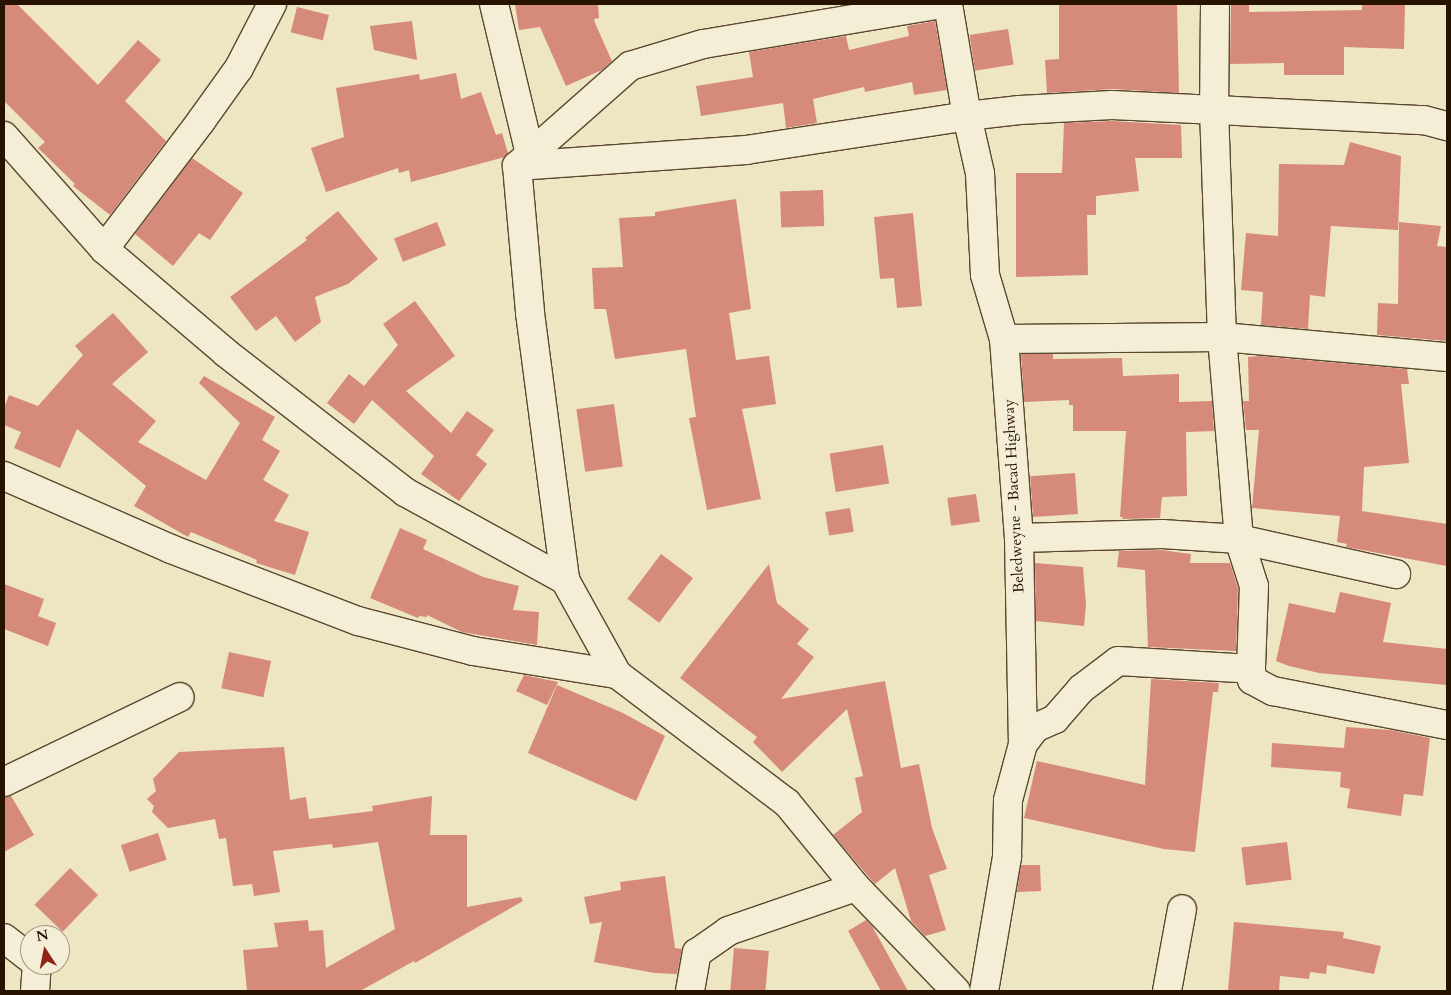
<!DOCTYPE html>
<style>
body{margin:0}
#map{position:relative;width:1451px;height:995px;overflow:hidden;background:#eee5c2;font-family:Cardo,serif}
div>[style]{position:absolute}
[style*='--x']{left:calc(var(--x)*1px);top:calc(var(--y)*1px);width:calc(var(--w)*1px);rotate:calc(var(--a)*1deg)}
.building>*{inset:0;background:#d68a79;transform-origin:0 0}
.roads{filter:drop-shadow(1px 0 #5a4730) drop-shadow(-1px 0 #5a4730) drop-shadow(0 1px #5a4730) drop-shadow(0 -1px #5a4730)}
.street>*{height:28px;margin:-14px;padding:0 14px;transform-origin:14px;border-radius:14px;background:#f4eed7}
.secondary>*{height:28px;margin:-14px;padding:0 14px;transform-origin:14px;border-radius:14px;background:#f4eed7}
span{translate:-50% -50%;white-space:nowrap;text-align:center;line-height:1.15;-webkit-text-stroke:4.5px #f4eed7;paint-order:stroke}
.street-label{font-size:15px;color:#281200}
.frame{position:absolute;inset:0;border:5px solid #281200;pointer-events:none}
.north{position:absolute;left:20px;top:925px;width:50px;height:50px;box-sizing:border-box;background:#f4eed7;border:1px solid #a29681;border-radius:50%;rotate:349deg;font-size:14px;font-weight:700;line-height:20px;text-align:center;color:#281200}
.north::after{content:'';display:block;margin:auto;width:18px;height:22px;background:#8f2418;clip-path:polygon(50% 0,100% 100%,50% 72%,0 100%)}
</style>
<div id="map">
<div class="building">
<i style="clip-path:polygon(4px 4px,17px 4px,98px 85px,138px 40px,161px 60px,125px 101px,166px 141px,110px 215px,73px 186px,75px 184px,38px 148px,45px 142px,4px 101px)"></i>
<i style="clip-path:polygon(515px 4px,598px 4px,599px 18px,594px 19px,595px 23px,612px 61px,602px 70px,566px 86px,540px 27px,519px 30px)"></i>
<i style="clip-path:polygon(1059px 4px,1177px 4px,1179px 93px,1113px 89px,1047px 93px,1045px 60px,1059px 59px)"></i>
<i style="clip-path:polygon(1231px 4px,1249px 4px,1249px 12px,1362px 10px,1362px 4px,1405px 4px,1404px 49px,1344px 47px,1344px 75px,1284px 75px,1284px 63px,1230px 64px)"></i>
<i style="left:297px;top:7px;width:33px;height:26px;rotate:14deg"></i>
<i style="clip-path:polygon(412px 21px,417px 60px,374px 50px,370px 26px)"></i>
<i style="clip-path:polygon(935px 21px,947px 90px,914px 95px,912px 82px,865px 92px,864px 87px,813px 99px,817px 123px,786px 128px,783px 103px,701px 116px,696px 86px,753px 77px,749px 52px,846px 36px,849px 50px,909px 36px,907px 26px)"></i>
<i style="left:1008px;top:29px;width:36px;height:39px;rotate:81deg"></i>
<i style="clip-path:polygon(456px 73px,461px 99px,481px 92px,496px 135px,502px 133px,508px 153px,505px 157px,411px 182px,409px 170px,399px 173px,398px 168px,326px 192px,311px 148px,344px 137px,336px 88px,419px 74px,420px 80px)"></i>
<i style="clip-path:polygon(1112px 121px,1181px 125px,1182px 158px,1135px 158px,1139px 191px,1096px 196px,1096px 215px,1087px 215px,1088px 275px,1016px 277px,1016px 173px,1062px 173px,1064px 123px)"></i>
<i style="clip-path:polygon(1350px 142px,1401px 156px,1398px 230px,1331px 226px,1325px 297px,1310px 295px,1308px 329px,1261px 325px,1263px 292px,1241px 290px,1246px 233px,1278px 236px,1279px 164px,1344px 165px)"></i>
<i style="clip-path:polygon(192px 158px,243px 193px,210px 240px,199px 233px,173px 266px,135px 234px)"></i>
<i style="left:823px;top:190px;width:36px;height:43px;rotate:88deg"></i>
<i style="clip-path:polygon(736px 199px,751px 309px,729px 313px,736px 360px,769px 356px,776px 404px,742px 409px,761px 499px,707px 510px,689px 418px,696px 417px,686px 349px,615px 359px,606px 309px,594px 309px,592px 268px,623px 267px,619px 218px,655px 216px,655px 212px)"></i>
<i style="clip-path:polygon(338px 211px,378px 259px,348px 284px,315px 297px,321px 322px,295px 342px,276px 316px,256px 331px,230px 297px,307px 240px,305px 238px)"></i>
<i style="clip-path:polygon(913px 213px,922px 306px,897px 308px,894px 278px,880px 279px,874px 217px)"></i>
<i style="left:437px;top:222px;width:25px;height:46px;rotate:69deg"></i>
<i style="clip-path:polygon(1399px 222px,1441px 226px,1437px 246px,1447px 247px,1447px 341px,1377px 335px,1378px 303px,1398px 304px)"></i>
<i style="clip-path:polygon(415px 301px,455px 356px,406px 391px,451px 433px,467px 411px,494px 430px,476px 455px,487px 464px,459px 501px,421px 474px,434px 456px,372px 400px,354px 424px,327px 403px,349px 374px,364px 386px,398px 345px,383px 324px)"></i>
<i style="clip-path:polygon(113px 313px,148px 352px,112px 384px,156px 421px,138px 442px,206px 480px,240px 423px,199px 383px,204px 376px,275px 417px,262px 440px,280px 451px,263px 480px,289px 495px,274px 521px,309px 532px,295px 575px,256px 563px,257px 560px,191px 532px,188px 537px,134px 506px,146px 486px,77px 429px,60px 468px,14px 448px,21px 432px,4px 425px,4px 408px,9px 395px,38px 406px,83px 355px,75px 346px)"></i>
<i style="clip-path:polygon(1021px 354px,1053px 354px,1053px 359px,1122px 358px,1123px 376px,1179px 374px,1179px 402px,1212px 401px,1214px 431px,1186px 432px,1187px 496px,1162px 497px,1160px 518px,1122px 519px,1123px 517px,1120px 517px,1126px 431px,1073px 431px,1073px 405px,1069px 405px,1069px 400px,1024px 402px)"></i>
<i style="clip-path:polygon(1260px 356px,1407px 369px,1409px 384px,1401px 384px,1409px 463px,1364px 467px,1362px 511px,1447px 524px,1447px 566px,1346px 547px,1347px 544px,1337px 542px,1340px 516px,1252px 508px,1259px 430px,1246px 430px,1243px 401px,1249px 401px,1248px 357px)"></i>
<i style="left:614px;top:404px;width:63px;height:38px;rotate:82deg"></i>
<i style="left:883px;top:445px;width:39px;height:54px;rotate:81deg"></i>
<i style="left:1075px;top:473px;width:41px;height:45px;rotate:86deg"></i>
<i style="left:976px;top:494px;width:28px;height:29px;rotate:82deg"></i>
<i style="left:850px;top:508px;width:24px;height:25px;rotate:81deg"></i>
<i style="clip-path:polygon(400px 528px,427px 540px,423px 549px,483px 577px,519px 586px,513px 610px,539px 612px,537px 645px,462px 632px,427px 615px,427px 617px,419px 616px,418px 618px,370px 598px)"></i>
<i style="clip-path:polygon(1161px 550px,1191px 554px,1190px 563px,1230px 563px,1238px 588px,1236px 651px,1148px 647px,1145px 570px,1117px 567px,1119px 551px)"></i>
<i style="left:661px;top:554px;width:40px;height:56px;rotate:37deg"></i>
<i style="clip-path:polygon(1035px 563px,1083px 567px,1086px 605px,1084px 626px,1036px 621px)"></i>
<i style="clip-path:polygon(769px 564px,777px 603px,809px 629px,797px 644px,814px 657px,781px 699px,885px 681px,901px 768px,919px 764px,932px 828px,947px 869px,929px 875px,946px 930px,925px 936px,911px 921px,895px 868px,875px 884px,833px 835px,862px 812px,855px 778px,863px 776px,847px 709px,782px 772px,753px 742px,757px 737px,680px 678px)"></i>
<i style="clip-path:polygon(4px 584px,44px 599px,38px 616px,56px 623px,48px 646px,4px 629px)"></i>
<i style="clip-path:polygon(1340px 592px,1391px 603px,1383px 642px,1447px 649px,1447px 685px,1319px 673px,1289px 666px,1276px 661px,1289px 603px,1335px 613px)"></i>
<i style="left:229px;top:652px;width:43px;height:37px;rotate:12deg"></i>
<i style="clip-path:polygon(524px 675px,558px 682px,547px 705px,516px 691px)"></i>
<i style="clip-path:polygon(1151px 679px,1219px 683px,1218px 692px,1213px 692px,1195px 852px,1164px 849px,1024px 818px,1037px 761px,1145px 785px)"></i>
<i style="clip-path:polygon(557px 685px,623px 713px,665px 736px,636px 801px,528px 753px)"></i>
<i style="clip-path:polygon(1346px 727px,1390px 730px,1430px 738px,1423px 796px,1404px 794px,1401px 816px,1347px 808px,1350px 789px,1340px 787px,1341px 772px,1271px 767px,1272px 743px,1344px 748px)"></i>
<i style="clip-path:polygon(284px 747px,290px 800px,306px 797px,309px 819px,373px 811px,372px 806px,432px 796px,430px 835px,467px 835px,467px 907px,521px 897px,523px 901px,415px 963px,414px 961px,360px 991px,247px 991px,243px 950px,278px 947px,274px 923px,308px 920px,309px 931px,323px 930px,326px 968px,395px 929px,378px 842px,333px 848px,332px 844px,273px 851px,280px 892px,254px 896px,252px 884px,233px 886px,226px 838px,219px 839px,215px 819px,168px 828px,152px 812px,154px 806px,147px 799px,156px 791px,153px 779px,179px 752px)"></i>
<i style="clip-path:polygon(11px 796px,34px 835px,4px 852px,4px 797px)"></i>
<i style="left:158px;top:833px;width:28px;height:39px;rotate:72deg"></i>
<i style="left:1287px;top:842px;width:38px;height:46px;rotate:83deg"></i>
<i style="clip-path:polygon(1021px 865px,1040px 865px,1041px 891px,1017px 892px)"></i>
<i style="left:70px;top:868px;width:39px;height:51px;rotate:44deg"></i>
<i style="clip-path:polygon(665px 876px,675px 948px,682px 949px,677px 974px,655px 973px,594px 962px,602px 922px,590px 924px,584px 897px,621px 890px,620px 882px)"></i>
<i style="clip-path:polygon(866px 920px,872px 926px,908px 991px,881px 991px,848px 931px)"></i>
<i style="clip-path:polygon(1234px 922px,1344px 932px,1343px 938px,1381px 946px,1374px 974px,1327px 965px,1326px 974px,1310px 972px,1309px 979px,1280px 976px,1279px 991px,1228px 991px)"></i>
<i style="left:734px;top:948px;width:35px;height:43px;rotate:5deg"></i>
</div>
<div class="roads">
<div class="street">
<i style="--x:494;--y:4;--w:154;--a:76.5"></i>
<i style="--x:942;--y:4;--w:242;--a:170.5"></i>
<i style="--x:703;--y:44;--w:76;--a:163.2"></i>
<i style="--x:630;--y:66;--w:151;--a:138.5"></i>
<i style="--x:517;--y:166;--w:148;--a:84.9"></i>
<i style="--x:530;--y:313;--w:269;--a:82.5"></i>
<i style="--x:565;--y:580;--w:107;--a:61"></i>
<i style="--x:617;--y:674;--w:213;--a:37.2"></i>
<i style="--x:787;--y:803;--w:109;--a:50.6"></i>
<i style="--x:856;--y:887;--w:144;--a:46.1"></i>
<i style="--x:1215;--y:4;--w:105;--a:90.5"></i>
<i style="--x:1214;--y:109;--w:228;--a:88"></i>
<i style="--x:1222;--y:337;--w:203;--a:85.2"></i>
<i style="--x:1239;--y:539;--w:49;--a:72.3"></i>
<i style="--x:1254;--y:586;--w:83;--a:92.1"></i>
<i style="--x:4;--y:136;--w:151;--a:48.5"></i>
<i style="--x:104;--y:249;--w:160;--a:40.4"></i>
<i style="--x:226;--y:353;--w:227;--a:37.8"></i>
<i style="--x:405;--y:492;--w:183;--a:28.8"></i>
<i style="--x:517;--y:166;--w:230;--a:-4"></i>
<i style="--x:746;--y:150;--w:224;--a:-8.7"></i>
<i style="--x:967;--y:116;--w:53;--a:-6.5"></i>
<i style="--x:1020;--y:110;--w:92;--a:-3.1"></i>
<i style="--x:1112;--y:105;--w:312;--a:2.8"></i>
<i style="--x:1424;--y:120;--w:24;--a:15"></i>
<i style="--x:104;--y:249;--w:161;--a:-52.8"></i>
<i style="--x:201;--y:121;--w:65;--a:-54.4"></i>
<i style="--x:239;--y:68;--w:72;--a:-62.7"></i>
<i style="--x:1004;--y:339;--w:218;--a:-0.5"></i>
<i style="--x:1222;--y:337;--w:226;--a:5.1"></i>
<i style="--x:4;--y:476;--w:182;--a:23.6"></i>
<i style="--x:171;--y:549;--w:200;--a:21.1"></i>
<i style="--x:358;--y:621;--w:119;--a:14.6"></i>
<i style="--x:473;--y:651;--w:146;--a:9.1"></i>
<i style="--x:1019;--y:538;--w:143;--a:-1.6"></i>
<i style="--x:1162;--y:534;--w:77;--a:3.7"></i>
<i style="--x:1239;--y:539;--w:161;--a:12.6"></i>
<i style="--x:1023;--y:744;--w:20;--a:-53"></i>
<i style="--x:1035;--y:728;--w:22;--a:-24"></i>
<i style="--x:1055;--y:719;--w:40;--a:-49"></i>
<i style="--x:1081;--y:689;--w:46;--a:-37.1"></i>
<i style="--x:1118;--y:661;--w:133;--a:3.4"></i>
<i style="--x:1251;--y:669;--w:11;--a:85"></i>
<i style="--x:1252;--y:680;--w:24;--a:28"></i>
<i style="--x:1273;--y:691;--w:177;--a:11.1"></i>
<i style="--x:4;--y:782;--w:195;--a:-25.8"></i>
<i style="--x:4;--y:938;--w:33;--a:38"></i>
<i style="--x:35;--y:991;--w:26;--a:-86"></i>
<i style="--x:690;--y:991;--w:39;--a:-80"></i>
<i style="--x:697;--y:953;--w:38;--a:-35"></i>
<i style="--x:728;--y:931;--w:135;--a:-19"></i>
<i style="--x:1167;--y:991;--w:83;--a:-79.6"></i>
</div>
<div class="secondary">
<i style="--x:948;--y:4;--w:114;--a:80.4"></i>
<i style="--x:967;--y:116;--w:58;--a:77.2"></i>
<i style="--x:980;--y:173;--w:102;--a:87.2"></i>
<i style="--x:985;--y:275;--w:67;--a:73.5"></i>
<i style="--x:1004;--y:339;--w:200;--a:85.7"></i>
<i style="--x:1019;--y:538;--w:206;--a:88.9"></i>
<i style="--x:1023;--y:744;--w:58;--a:105"></i>
<i style="--x:1008;--y:800;--w:57;--a:91"></i>
<i style="--x:1007;--y:857;--w:136;--a:99.7"></i>
</div>
</div>
<div class="street-label">
<span style="left:1014px;top:496px;rotate:-93deg">Beledweyne - Bacad Highway</span>
</div>
<div class="frame"></div>
<div class="north">N</div>
</div>
